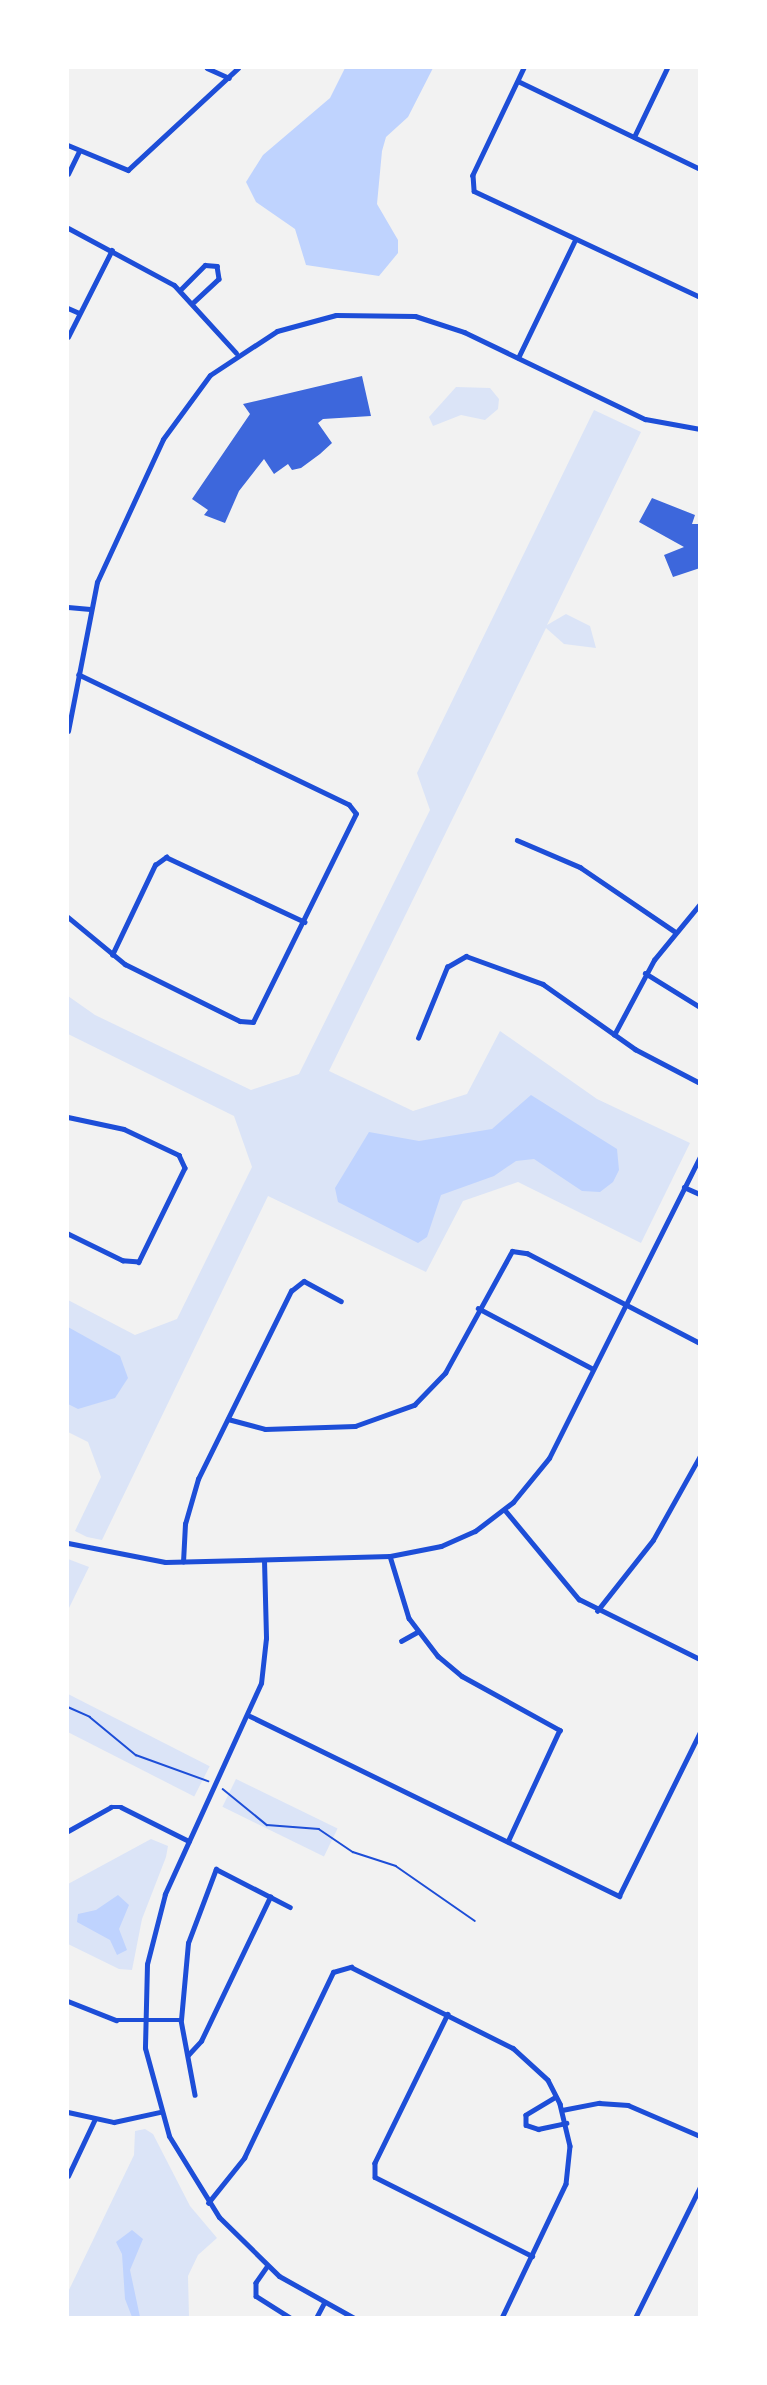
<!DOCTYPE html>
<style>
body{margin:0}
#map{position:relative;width:767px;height:2385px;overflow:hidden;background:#f2f2f2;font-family:Raleway,sans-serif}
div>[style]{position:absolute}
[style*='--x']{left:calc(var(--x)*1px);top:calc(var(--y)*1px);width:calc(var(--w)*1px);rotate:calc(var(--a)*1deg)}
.green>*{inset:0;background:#dbe4f7;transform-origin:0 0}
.water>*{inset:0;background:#bfd3fe}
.building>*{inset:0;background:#3d67dc}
.path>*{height:1.5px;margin:-0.75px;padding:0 0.75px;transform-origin:0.75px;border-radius:0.75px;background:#1d4ed8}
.minor>*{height:4.5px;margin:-2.25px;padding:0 2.25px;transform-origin:2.25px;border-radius:2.25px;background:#1d4ed8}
.tertiary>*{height:5px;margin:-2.5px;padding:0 2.5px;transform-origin:2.5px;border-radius:2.5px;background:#1d4ed8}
span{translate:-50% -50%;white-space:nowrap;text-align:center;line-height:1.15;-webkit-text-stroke:4.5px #fff;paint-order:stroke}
.frame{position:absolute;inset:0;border:69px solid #fff;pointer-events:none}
</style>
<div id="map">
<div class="green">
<i style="clip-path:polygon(456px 387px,490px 388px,499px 399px,498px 409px,485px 420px,461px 415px,433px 426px,429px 417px)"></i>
<i style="clip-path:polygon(594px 410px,641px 432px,547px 625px,566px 614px,590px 626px,596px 648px,564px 644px,546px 628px,329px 1071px,413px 1111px,467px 1094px,500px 1031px,597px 1099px,690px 1143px,641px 1243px,518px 1182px,463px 1201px,426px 1272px,268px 1196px,102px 1540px,87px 1537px,75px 1531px,101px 1477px,88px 1442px,68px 1432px,68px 1300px,135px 1335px,177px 1319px,252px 1167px,234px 1116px,68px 1034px,68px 996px,95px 1015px,251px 1090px,299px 1074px,430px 810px,417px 773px)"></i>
<i style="clip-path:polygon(68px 1559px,89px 1567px,68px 1610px)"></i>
<i style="left:68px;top:1694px;width:159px;height:34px;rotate:27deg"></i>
<i style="left:236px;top:1779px;width:113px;height:31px;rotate:26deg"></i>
<i style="clip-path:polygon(151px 1839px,168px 1846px,166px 1857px,142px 1919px,132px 1970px,119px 1969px,68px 1944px,68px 1884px)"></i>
<i style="clip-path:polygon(145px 2129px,153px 2134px,190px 2206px,217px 2238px,198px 2255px,188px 2276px,189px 2317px,68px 2317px,68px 2292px,134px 2155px,135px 2131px)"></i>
</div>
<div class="water">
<i style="clip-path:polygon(345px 68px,433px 68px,408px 117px,386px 137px,382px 151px,377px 204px,398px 240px,398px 253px,379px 276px,306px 265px,295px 229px,256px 202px,246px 182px,263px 155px,330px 98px)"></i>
<i style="clip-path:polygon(531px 1095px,617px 1149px,619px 1170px,613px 1182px,600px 1192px,582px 1191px,534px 1159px,516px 1161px,494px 1176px,441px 1195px,427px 1237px,418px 1243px,338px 1202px,335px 1188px,369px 1132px,419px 1141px,492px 1129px)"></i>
<i style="clip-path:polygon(68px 1327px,120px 1356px,128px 1378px,115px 1398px,78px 1409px,68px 1404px)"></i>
<i style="clip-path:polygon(118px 1895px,129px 1905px,119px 1929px,127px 1950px,117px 1955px,110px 1940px,77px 1922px,78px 1914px,96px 1910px)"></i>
<i style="clip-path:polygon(132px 2230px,143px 2239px,130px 2270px,140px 2317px,132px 2317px,125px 2299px,122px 2254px,116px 2242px)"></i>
</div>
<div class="building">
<i style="clip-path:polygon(362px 376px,371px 416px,323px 419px,318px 423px,332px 443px,320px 454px,301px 468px,292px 470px,288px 464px,274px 474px,264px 459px,239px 491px,225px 523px,204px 515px,208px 510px,192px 499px,250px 414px,243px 404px)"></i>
<i style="clip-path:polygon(652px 498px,695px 515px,692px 524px,700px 524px,700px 568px,673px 577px,664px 555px,684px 547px,639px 522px)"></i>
</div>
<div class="path">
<i style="--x:68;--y:1707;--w:24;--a:24"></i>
<i style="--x:90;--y:1717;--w:60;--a:39.6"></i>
<i style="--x:136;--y:1755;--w:77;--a:19.9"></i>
<i style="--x:223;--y:1789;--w:57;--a:39.3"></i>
<i style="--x:267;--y:1825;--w:52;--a:4.4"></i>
<i style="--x:319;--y:1829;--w:41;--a:34.1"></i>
<i style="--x:353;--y:1852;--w:45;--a:18"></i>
<i style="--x:396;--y:1866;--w:96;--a:34.8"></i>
</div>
<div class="minor">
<i style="--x:207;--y:68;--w:24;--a:24"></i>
<i style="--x:524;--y:68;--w:119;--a:115.5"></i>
<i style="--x:473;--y:175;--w:16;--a:86"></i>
<i style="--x:474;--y:191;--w:250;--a:25.1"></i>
<i style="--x:518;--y:81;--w:202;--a:25.8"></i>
<i style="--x:634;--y:137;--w:76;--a:-64.4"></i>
<i style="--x:68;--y:145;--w:65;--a:22.6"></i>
<i style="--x:128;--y:170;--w:150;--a:-42.8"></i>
<i style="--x:68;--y:174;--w:25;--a:-64"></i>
<i style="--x:180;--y:290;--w:35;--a:-45"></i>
<i style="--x:205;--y:265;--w:12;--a:5"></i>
<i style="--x:217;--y:266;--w:13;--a:81"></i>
<i style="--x:219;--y:279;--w:34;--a:137"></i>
<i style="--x:68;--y:308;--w:12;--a:24"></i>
<i style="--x:68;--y:337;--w:97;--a:-63.2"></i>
<i style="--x:518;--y:358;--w:129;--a:-64.2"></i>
<i style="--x:68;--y:607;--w:22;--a:5"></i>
<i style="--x:517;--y:840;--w:69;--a:23.2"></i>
<i style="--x:580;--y:867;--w:114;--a:34.2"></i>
<i style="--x:68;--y:917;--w:74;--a:39.5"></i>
<i style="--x:125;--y:964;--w:128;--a:26.4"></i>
<i style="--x:240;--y:1021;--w:13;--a:4"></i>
<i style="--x:253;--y:1022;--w:232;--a:-63.7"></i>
<i style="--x:356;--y:814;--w:11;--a:-128"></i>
<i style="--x:349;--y:805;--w:300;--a:-154.3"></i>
<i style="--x:112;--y:955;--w:100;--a:-64.5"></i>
<i style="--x:155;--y:865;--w:14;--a:-36"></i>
<i style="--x:166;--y:857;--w:153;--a:25.1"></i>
<i style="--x:645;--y:973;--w:65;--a:31.7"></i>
<i style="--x:614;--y:1035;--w:85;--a:-61.9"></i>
<i style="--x:654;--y:960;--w:72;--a:-50.6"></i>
<i style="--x:418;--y:1038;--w:77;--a:-67.8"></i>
<i style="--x:447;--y:967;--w:22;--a:-30"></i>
<i style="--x:466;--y:956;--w:82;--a:20"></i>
<i style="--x:543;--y:984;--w:113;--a:35.2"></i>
<i style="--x:635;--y:1049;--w:73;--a:27.6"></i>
<i style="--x:68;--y:1117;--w:57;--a:12.1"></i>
<i style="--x:124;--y:1129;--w:61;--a:25.3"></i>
<i style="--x:179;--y:1155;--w:14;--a:65"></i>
<i style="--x:185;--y:1168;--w:105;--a:116.1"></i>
<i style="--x:139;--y:1262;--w:16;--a:-176"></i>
<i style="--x:123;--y:1261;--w:61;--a:-153.9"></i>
<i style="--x:684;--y:1187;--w:17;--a:24"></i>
<i style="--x:478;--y:1308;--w:130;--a:27.9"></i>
<i style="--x:228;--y:1419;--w:38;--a:15"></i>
<i style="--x:265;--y:1429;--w:90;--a:-1.9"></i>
<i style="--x:355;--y:1426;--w:63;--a:-19.6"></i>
<i style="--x:414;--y:1405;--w:45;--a:-45.9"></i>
<i style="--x:445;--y:1373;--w:139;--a:-61.2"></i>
<i style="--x:512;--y:1251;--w:15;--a:8"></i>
<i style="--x:527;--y:1253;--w:195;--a:27.5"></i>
<i style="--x:505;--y:1510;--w:116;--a:50.3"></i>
<i style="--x:579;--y:1599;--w:135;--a:26.4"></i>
<i style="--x:390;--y:1556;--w:65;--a:73"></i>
<i style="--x:409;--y:1618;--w:48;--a:52.7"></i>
<i style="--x:438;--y:1656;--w:31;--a:40"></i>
<i style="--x:462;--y:1676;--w:112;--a:28.9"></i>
<i style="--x:560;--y:1730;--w:123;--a:114.9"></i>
<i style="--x:183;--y:1562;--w:38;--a:-87"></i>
<i style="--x:185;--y:1524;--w:47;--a:-73.9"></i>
<i style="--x:198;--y:1479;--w:210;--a:-63.7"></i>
<i style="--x:291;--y:1291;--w:16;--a:-38"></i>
<i style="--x:304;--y:1281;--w:42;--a:28.4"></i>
<i style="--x:597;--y:1611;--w:90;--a:-51.7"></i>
<i style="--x:653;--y:1540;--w:96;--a:-60.8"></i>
<i style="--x:401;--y:1641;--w:18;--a:-29"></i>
<i style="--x:250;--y:1716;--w:411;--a:26"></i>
<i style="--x:619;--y:1896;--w:183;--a:-63.7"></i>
<i style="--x:68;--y:1831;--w:49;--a:-29.2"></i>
<i style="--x:111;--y:1807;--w:10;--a:0"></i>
<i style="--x:121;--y:1807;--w:76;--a:26.6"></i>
<i style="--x:68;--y:2001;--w:52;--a:21.6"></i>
<i style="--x:116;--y:2020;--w:65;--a:0"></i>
<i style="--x:181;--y:2020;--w:76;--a:79.4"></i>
<i style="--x:448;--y:2014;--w:166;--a:116.1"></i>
<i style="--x:375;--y:2163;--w:14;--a:90"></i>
<i style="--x:375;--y:2177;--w:176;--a:26.7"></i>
<i style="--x:181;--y:2020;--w:77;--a:-84.8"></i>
<i style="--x:188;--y:1943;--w:79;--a:-69.3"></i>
<i style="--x:216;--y:1869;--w:83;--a:27.2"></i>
<i style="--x:188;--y:2055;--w:19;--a:-47"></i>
<i style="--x:201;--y:2041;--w:160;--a:-64.4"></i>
<i style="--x:556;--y:2097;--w:35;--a:149"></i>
<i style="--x:526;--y:2115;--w:10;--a:90"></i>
<i style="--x:526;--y:2125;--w:13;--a:18"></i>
<i style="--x:538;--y:2129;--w:29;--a:-12"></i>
<i style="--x:562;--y:2110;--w:38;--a:-11"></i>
<i style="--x:599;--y:2103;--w:29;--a:4"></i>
<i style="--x:628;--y:2105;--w:78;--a:23.3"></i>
<i style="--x:68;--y:2112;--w:47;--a:12.3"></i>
<i style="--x:114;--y:2122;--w:47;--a:-12.3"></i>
<i style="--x:68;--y:2176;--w:61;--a:-64.7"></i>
<i style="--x:208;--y:2203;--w:58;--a:-51.3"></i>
<i style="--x:244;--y:2158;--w:206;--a:-64.4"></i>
<i style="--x:333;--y:1972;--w:19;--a:-16"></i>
<i style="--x:351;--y:1967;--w:181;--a:26.6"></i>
<i style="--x:513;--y:2048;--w:47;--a:42.4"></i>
<i style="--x:548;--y:2080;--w:27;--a:63"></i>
<i style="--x:560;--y:2104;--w:43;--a:76.6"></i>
<i style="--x:570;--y:2146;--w:38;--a:96"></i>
<i style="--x:566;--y:2184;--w:148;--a:115.5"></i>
<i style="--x:267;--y:2267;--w:19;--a:125"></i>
<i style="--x:256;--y:2283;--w:13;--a:90"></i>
<i style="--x:256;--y:2296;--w:41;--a:32.2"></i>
<i style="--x:316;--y:2318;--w:17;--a:-62"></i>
<i style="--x:635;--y:2318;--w:146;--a:-63.6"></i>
</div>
<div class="tertiary">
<i style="--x:68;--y:228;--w:120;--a:28.3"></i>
<i style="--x:174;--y:285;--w:92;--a:47.6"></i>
<i style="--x:68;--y:731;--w:152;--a:-79"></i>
<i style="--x:97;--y:582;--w:157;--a:-65.2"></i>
<i style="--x:163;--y:439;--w:79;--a:-53.7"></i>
<i style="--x:210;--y:375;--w:80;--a:-33.3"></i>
<i style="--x:277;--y:331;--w:61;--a:-15.2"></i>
<i style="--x:336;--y:315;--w:79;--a:0.7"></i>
<i style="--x:415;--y:316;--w:52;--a:18.1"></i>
<i style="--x:464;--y:332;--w:201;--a:25.7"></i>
<i style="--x:645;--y:419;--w:56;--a:10.3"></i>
<i style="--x:68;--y:1543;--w:99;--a:11.1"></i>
<i style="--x:165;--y:1562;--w:225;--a:-1.5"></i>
<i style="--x:390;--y:1556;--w:52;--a:-11.1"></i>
<i style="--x:441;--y:1546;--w:37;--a:-24"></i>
<i style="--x:475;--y:1531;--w:48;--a:-37.3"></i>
<i style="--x:513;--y:1502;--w:57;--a:-50.7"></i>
<i style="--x:549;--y:1458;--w:338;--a:-63.4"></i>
<i style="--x:264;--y:1560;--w:78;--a:88.5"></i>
<i style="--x:266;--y:1638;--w:45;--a:96.3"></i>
<i style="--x:261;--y:1683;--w:232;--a:114.5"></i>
<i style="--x:165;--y:1894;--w:72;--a:104.4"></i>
<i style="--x:147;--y:1964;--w:84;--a:91.4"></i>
<i style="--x:145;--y:2048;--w:91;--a:74.7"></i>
<i style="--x:169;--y:2136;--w:95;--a:58.3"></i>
<i style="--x:219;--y:2217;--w:84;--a:44.5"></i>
<i style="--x:279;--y:2276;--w:86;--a:29.2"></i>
</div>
<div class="frame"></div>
</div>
